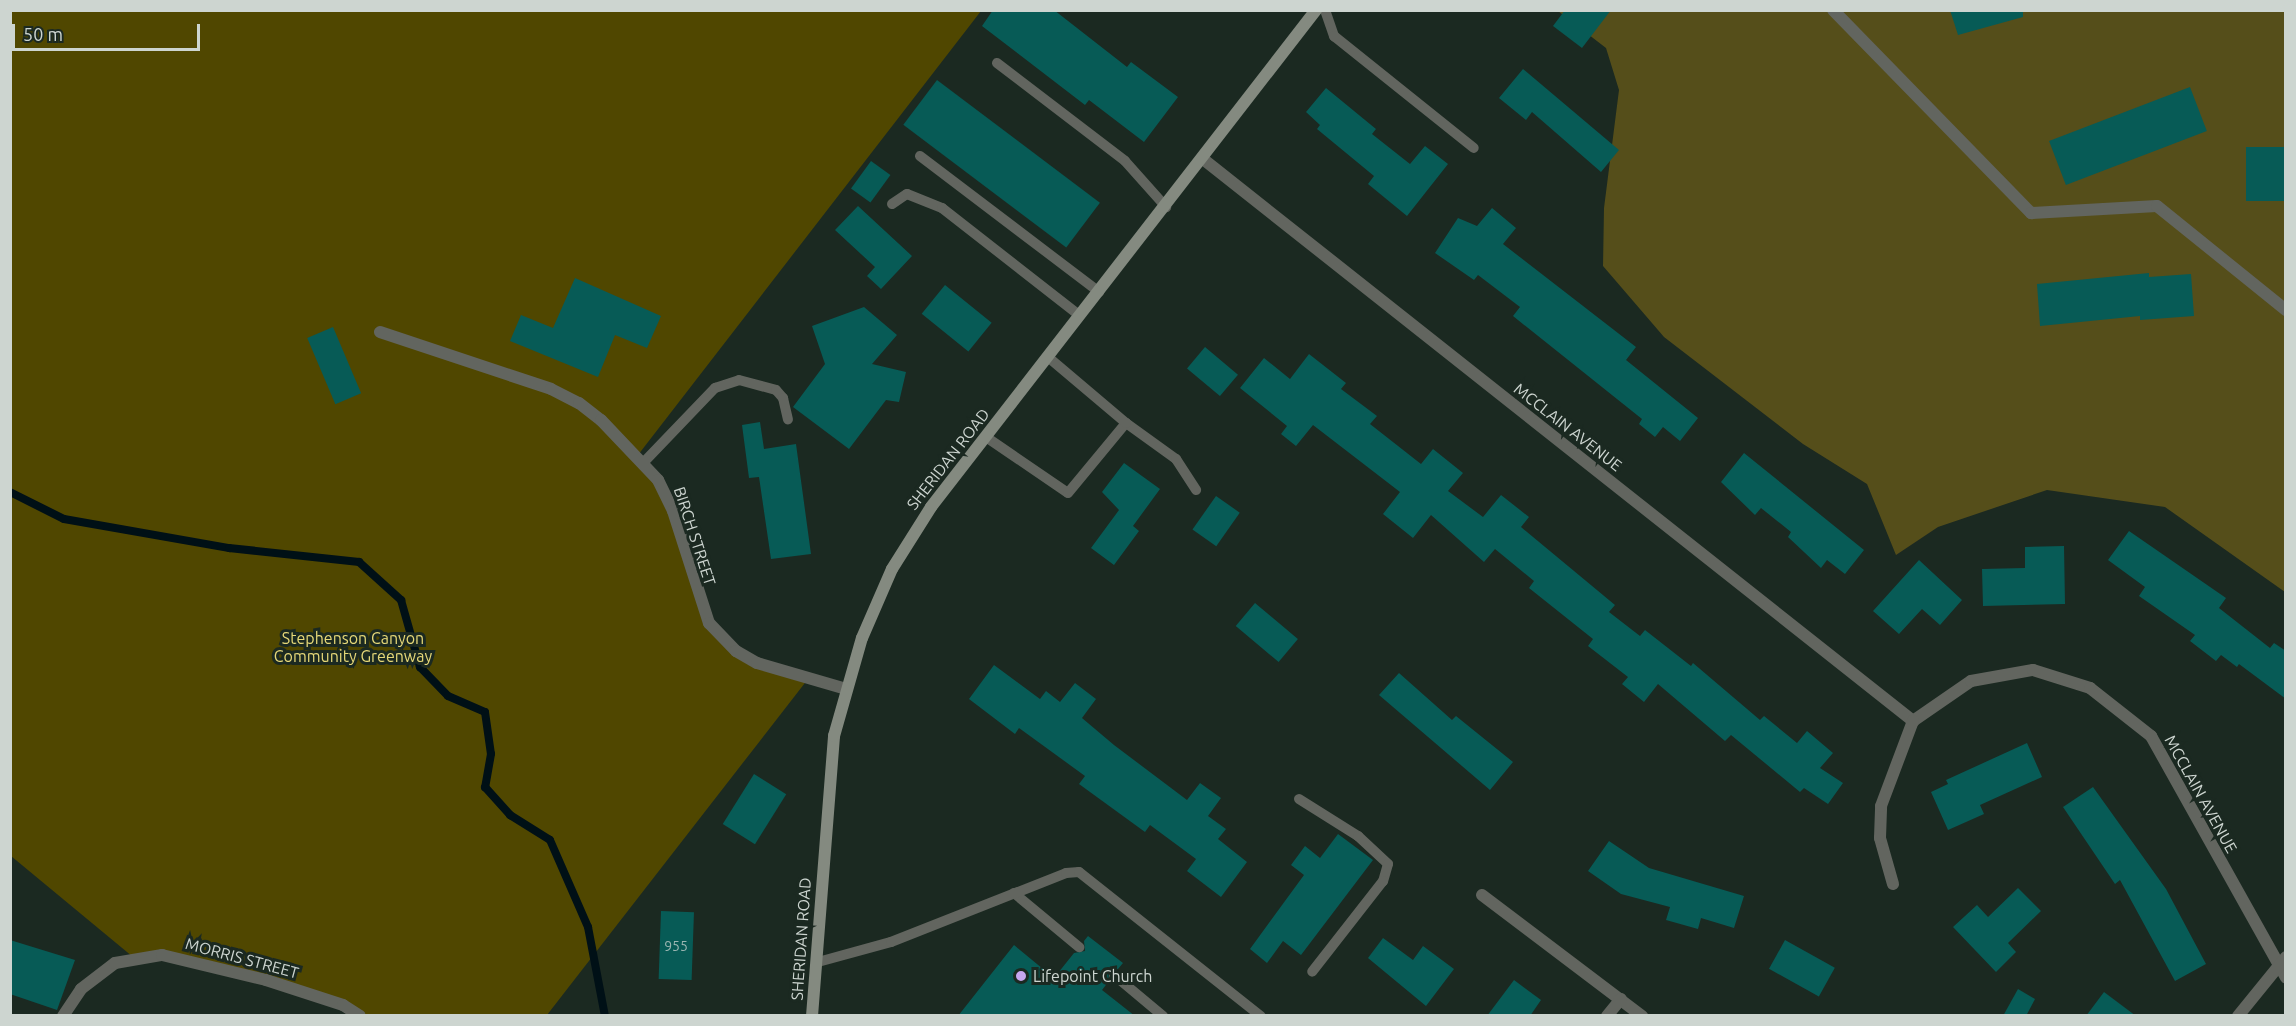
<!DOCTYPE html>
<style>
body{margin:0}
#map{position:relative;width:2296px;height:1026px;overflow:hidden;background:#1b2921;font-family:Ubuntu,sans-serif}
div>[style]{position:absolute}
[style*='--x']{left:calc(var(--x)*1px);top:calc(var(--y)*1px);width:calc(var(--w)*1px);rotate:calc(var(--a)*1deg)}
.green>*{inset:0;background:#504700}
.forest>*{inset:0;background:#554e1a}
.stream>*{height:8px;margin:-4px;padding:0 4px;transform-origin:4px;border-radius:4px;background:#001016}
.building>*{inset:0;background:#075b56;transform-origin:0 0}
.lane>*{height:10px;margin:-5px;padding:0 5px;transform-origin:5px;border-radius:5px;background:#62655f}
.street>*{height:12px;margin:-6px;padding:0 6px;transform-origin:6px;border-radius:6px;background:#62655f}
.secondary>*{height:12px;margin:-6px;padding:0 6px;transform-origin:6px;border-radius:6px;background:#848a80}
.dots>*{width:16px;height:16px;translate:-50% -50%;box-sizing:border-box;border:3px solid #1b2921;border-radius:50%}
span{translate:-50% -50%;white-space:nowrap;text-align:center;line-height:1.15;-webkit-text-stroke:6px #1b2921;paint-order:stroke}
.number-label{font-size:14px;color:#9cb6b2}
.number-label span{-webkit-text-stroke-width:0}
.street-label{font-size:16px;color:#cdd5d0}
.park-label{font-size:16px;color:#e6d878}
.poi-label{font-size:16px;color:#cdd5d0}
.left{translate:0 -50%;text-align:left}
.frame{position:absolute;inset:0;border:12px solid #cdd5d0;pointer-events:none}
.scale{position:absolute;left:12px;top:24px;width:188px;height:27px;box-sizing:border-box;border:3px solid #cdd5d0;border-top:0;padding-left:8px;font-size:18px;line-height:21px;white-space:nowrap;color:#cdd5d0;-webkit-text-stroke:4px #1b2921;paint-order:stroke}
</style>
<div id="map">
<div class="green">
<i style="clip-path:polygon(10px 11px,981px 11px,638px 455px,658px 480px,701px 607px,736px 651px,808px 679px,547px 1015px,360px 1015px,187px 959px,133px 957px,11px 856px)"></i>
</div>
<div class="forest">
<i style="clip-path:polygon(1558px 11px,2285px 11px,2285px 592px,2165px 507px,2047px 490px,1938px 527px,1896px 555px,1867px 484px,1803px 444px,1664px 337px,1603px 266px,1604px 208px,1619px 90px,1606px 48px)"></i>
</div>
<div class="stream">
<i style="--x:10;--y:492;--w:60;--a:26.6"></i>
<i style="--x:64;--y:519;--w:168;--a:10"></i>
<i style="--x:229;--y:548;--w:131;--a:6.1"></i>
<i style="--x:359;--y:562;--w:57;--a:42.1"></i>
<i style="--x:401;--y:600;--w:70;--a:74.2"></i>
<i style="--x:420;--y:667;--w:40;--a:46"></i>
<i style="--x:448;--y:696;--w:40;--a:23.4"></i>
<i style="--x:485;--y:712;--w:42;--a:81.9"></i>
<i style="--x:491;--y:754;--w:34;--a:100"></i>
<i style="--x:485;--y:787;--w:38;--a:48"></i>
<i style="--x:510;--y:815;--w:47;--a:32"></i>
<i style="--x:550;--y:840;--w:95;--a:66.4"></i>
<i style="--x:588;--y:927;--w:91;--a:79.2"></i>
</div>
<div class="building">
<i style="clip-path:polygon(993px 10px,1054px 10px,1127px 67px,1131px 62px,1178px 97px,1144px 142px,1089px 100px,1085px 105px,982px 26px)"></i>
<i style="clip-path:polygon(1565px 10px,1611px 10px,1582px 48px,1553px 26px)"></i>
<i style="clip-path:polygon(1950px 10px,2023px 10px,2023px 17px,1958px 35px)"></i>
<i style="clip-path:polygon(1523px 69px,1619px 150px,1601px 172px,1532px 112px,1526px 120px,1499px 98px)"></i>
<i style="left:937px;top:80px;width:204px;height:56px;rotate:37deg"></i>
<i style="left:2190px;top:87px;width:47px;height:151px;rotate:69deg"></i>
<i style="clip-path:polygon(1326px 88px,1376px 129px,1372px 134px,1410px 164px,1425px 146px,1448px 164px,1407px 216px,1368px 184px,1374px 176px,1317px 129px,1320px 125px,1306px 112px)"></i>
<i style="left:2286px;top:147px;width:54px;height:40px;rotate:90deg"></i>
<i style="left:871px;top:161px;width:24px;height:34px;rotate:36deg"></i>
<i style="clip-path:polygon(858px 206px,912px 256px,881px 289px,867px 276px,875px 267px,835px 230px)"></i>
<i style="clip-path:polygon(1492px 208px,1516px 228px,1503px 244px,1636px 347px,1626px 360px,1698px 418px,1680px 441px,1663px 427px,1655px 437px,1639px 424px,1642px 419px,1513px 316px,1520px 307px,1478px 275px,1474px 280px,1435px 253px,1458px 218px,1477px 226px)"></i>
<i style="clip-path:polygon(2149px 273px,2149px 277px,2191px 274px,2194px 316px,2140px 320px,2140px 316px,2040px 326px,2037px 284px)"></i>
<i style="clip-path:polygon(575px 278px,661px 316px,647px 348px,615px 335px,598px 377px,510px 341px,521px 315px,553px 328px)"></i>
<i style="left:945px;top:285px;width:60px;height:37px;rotate:39deg"></i>
<i style="clip-path:polygon(864px 307px,897px 335px,872px 364px,906px 372px,899px 402px,886px 400px,849px 449px,793px 407px,825px 364px,812px 326px)"></i>
<i style="left:333px;top:327px;width:72px;height:28px;rotate:67deg"></i>
<i style="left:1205px;top:347px;width:43px;height:28px;rotate:40deg"></i>
<i style="clip-path:polygon(1309px 354px,1346px 383px,1341px 389px,1377px 416px,1370px 424px,1421px 464px,1433px 449px,1463px 473px,1448px 491px,1483px 517px,1501px 495px,1529px 517px,1521px 527px,1615px 605px,1609px 612px,1640px 636px,1645px 630px,1691px 666px,1693px 663px,1760px 720px,1764px 716px,1797px 743px,1807px 731px,1833px 753px,1820px 768px,1843px 783px,1828px 804px,1804px 788px,1800px 792px,1731px 735px,1725px 741px,1658px 684px,1644px 702px,1622px 684px,1628px 677px,1588px 646px,1593px 639px,1529px 588px,1534px 581px,1495px 549px,1484px 562px,1431px 515px,1413px 538px,1383px 514px,1400px 492px,1313px 425px,1296px 446px,1281px 434px,1287px 426px,1240px 388px,1264px 358px,1290px 379px)"></i>
<i style="clip-path:polygon(760px 422px,764px 449px,796px 444px,811px 554px,771px 559px,759px 477px,749px 478px,742px 425px)"></i>
<i style="clip-path:polygon(1744px 453px,1864px 550px,1845px 574px,1827px 560px,1821px 568px,1788px 537px,1791px 532px,1761px 508px,1755px 515px,1721px 482px)"></i>
<i style="clip-path:polygon(1124px 463px,1160px 489px,1133px 526px,1139px 531px,1114px 565px,1091px 548px,1119px 510px,1102px 492px)"></i>
<i style="left:1216px;top:496px;width:29px;height:41px;rotate:35deg"></i>
<i style="clip-path:polygon(2129px 531px,2226px 598px,2219px 608px,2270px 648px,2274px 643px,2286px 651px,2286px 699px,2239px 664px,2237px 667px,2221px 655px,2216px 661px,2190px 641px,2195px 635px,2139px 596px,2145px 587px,2108px 560px)"></i>
<i style="clip-path:polygon(2064px 546px,2065px 604px,1983px 606px,1982px 569px,2025px 568px,2025px 547px)"></i>
<i style="clip-path:polygon(1919px 560px,1962px 600px,1940px 625px,1922px 609px,1899px 634px,1873px 611px)"></i>
<i style="left:1255px;top:603px;width:56px;height:30px;rotate:40deg"></i>
<i style="clip-path:polygon(994px 665px,1040px 699px,1046px 691px,1060px 702px,1075px 683px,1096px 699px,1082px 718px,1114px 745px,1187px 800px,1200px 783px,1221px 798px,1208px 816px,1226px 829px,1218px 839px,1247px 862px,1221px 897px,1187px 871px,1196px 859px,1150px 825px,1145px 832px,1079px 784px,1085px 776px,1019px 728px,1015px 734px,969px 699px)"></i>
<i style="clip-path:polygon(1399px 673px,1452px 720px,1456px 716px,1513px 762px,1490px 790px,1379px 695px)"></i>
<i style="clip-path:polygon(2027px 743px,2042px 777px,1980px 805px,1984px 814px,1948px 830px,1931px 792px,1948px 784px,1946px 780px)"></i>
<i style="left:754px;top:774px;width:38px;height:59px;rotate:32deg"></i>
<i style="clip-path:polygon(2093px 787px,2166px 889px,2206px 964px,2175px 981px,2120px 880px,2115px 884px,2063px 807px)"></i>
<i style="clip-path:polygon(1338px 834px,1373px 860px,1301px 955px,1283px 941px,1267px 963px,1250px 949px,1304px 875px,1291px 865px,1305px 846px,1320px 858px)"></i>
<i style="clip-path:polygon(1609px 841px,1649px 868px,1744px 896px,1734px 928px,1701px 918px,1698px 929px,1666px 920px,1670px 907px,1621px 894px,1588px 871px)"></i>
<i style="clip-path:polygon(2018px 888px,2041px 911px,2008px 943px,2016px 952px,1996px 972px,1953px 927px,1977px 905px,1988px 917px)"></i>
<i style="left:661px;top:911px;width:33px;height:68px;rotate:2deg"></i>
<i style="clip-path:polygon(1088px 936px,1123px 963px,1118px 969px,1108px 971px,1109px 981px,1102px 990px,1135px 1016px,958px 1016px,1014px 945px,1054px 978px,1074px 953px,1085px 951px,1084px 941px)"></i>
<i style="clip-path:polygon(1383px 938px,1413px 960px,1423px 946px,1454px 969px,1426px 1006px,1368px 958px)"></i>
<i style="clip-path:polygon(10px 940px,75px 960px,57px 1010px,10px 994px)"></i>
<i style="left:1785px;top:940px;width:57px;height:33px;rotate:29deg"></i>
<i style="clip-path:polygon(1514px 980px,1541px 1000px,1530px 1016px,1487px 1016px)"></i>
<i style="clip-path:polygon(2018px 989px,2035px 999px,2026px 1016px,2003px 1016px)"></i>
<i style="clip-path:polygon(2104px 992px,2136px 1016px,2086px 1016px)"></i>
</div>
<div class="lane">
<i style="--x:1325;--y:10;--w:28;--a:71"></i>
<i style="--x:1334;--y:36;--w:179;--a:38.7"></i>
<i style="--x:997;--y:63;--w:161;--a:37.4"></i>
<i style="--x:1125;--y:161;--w:62;--a:48.3"></i>
<i style="--x:920;--y:156;--w:225;--a:37.2"></i>
<i style="--x:892;--y:204;--w:18;--a:-34"></i>
<i style="--x:907;--y:194;--w:38;--a:22"></i>
<i style="--x:942;--y:208;--w:175;--a:38"></i>
<i style="--x:1126;--y:423;--w:62;--a:35.8"></i>
<i style="--x:1176;--y:459;--w:37;--a:57"></i>
<i style="--x:986;--y:437;--w:99;--a:34.3"></i>
<i style="--x:1068;--y:493;--w:91;--a:-50.4"></i>
<i style="--x:1126;--y:423;--w:102;--a:-139.8"></i>
<i style="--x:644;--y:462;--w:103;--a:-46.2"></i>
<i style="--x:715;--y:388;--w:25;--a:-18"></i>
<i style="--x:739;--y:380;--w:38;--a:15"></i>
<i style="--x:776;--y:390;--w:11;--a:49"></i>
<i style="--x:783;--y:398;--w:22;--a:77"></i>
<i style="--x:1299;--y:799;--w:70;--a:32.1"></i>
<i style="--x:1358;--y:836;--w:41;--a:43"></i>
<i style="--x:1388;--y:864;--w:18;--a:106"></i>
<i style="--x:1383;--y:881;--w:115;--a:128"></i>
<i style="--x:1014;--y:893;--w:85;--a:39.7"></i>
<i style="--x:818;--y:962;--w:76;--a:-15.3"></i>
<i style="--x:891;--y:942;--w:188;--a:-21.5"></i>
<i style="--x:1066;--y:873;--w:13;--a:-4"></i>
<i style="--x:1079;--y:872;--w:232;--a:38.4"></i>
<i style="--x:1114;--y:975;--w:64;--a:39.9"></i>
</div>
<div class="street">
<i style="--x:1833;--y:10;--w:284;--a:45.7"></i>
<i style="--x:2031;--y:213;--w:126;--a:-3.2"></i>
<i style="--x:2157;--y:206;--w:166;--a:38.9"></i>
<i style="--x:1203;--y:159;--w:906;--a:38.36"></i>
<i style="--x:1913;--y:721;--w:70;--a:-34.6"></i>
<i style="--x:1971;--y:681;--w:63;--a:-10.1"></i>
<i style="--x:2033;--y:670;--w:60;--a:17.5"></i>
<i style="--x:2090;--y:688;--w:78;--a:38.2"></i>
<i style="--x:2151;--y:736;--w:277;--a:60.8"></i>
<i style="--x:380;--y:332;--w:180;--a:18.4"></i>
<i style="--x:551;--y:389;--w:31;--a:27"></i>
<i style="--x:579;--y:403;--w:28;--a:38"></i>
<i style="--x:601;--y:420;--w:83;--a:46.5"></i>
<i style="--x:658;--y:480;--w:34;--a:64"></i>
<i style="--x:673;--y:511;--w:118;--a:72.2"></i>
<i style="--x:709;--y:623;--w:39;--a:46"></i>
<i style="--x:736;--y:651;--w:24;--a:30"></i>
<i style="--x:757;--y:663;--w:93;--a:16.3"></i>
<i style="--x:1893;--y:884;--w:48;--a:-105.8"></i>
<i style="--x:1880;--y:838;--w:32;--a:-88"></i>
<i style="--x:1881;--y:806;--w:91;--a:-69.4"></i>
<i style="--x:1482;--y:895;--w:201;--a:37.1"></i>
<i style="--x:63;--y:1016;--w:32;--a:-56"></i>
<i style="--x:81;--y:989;--w:43;--a:-37.4"></i>
<i style="--x:115;--y:963;--w:48;--a:-9.7"></i>
<i style="--x:162;--y:955;--w:107;--a:13.5"></i>
<i style="--x:266;--y:980;--w:81;--a:18"></i>
<i style="--x:343;--y:1005;--w:20;--a:33"></i>
<i style="--x:1607;--y:1016;--w:22;--a:-51"></i>
<i style="--x:2238;--y:1016;--w:76;--a:-50.9"></i>
</div>
<div class="secondary">
<i style="--x:812;--y:1016;--w:281;--a:-85.5"></i>
<i style="--x:834;--y:736;--w:102;--a:-74.1"></i>
<i style="--x:862;--y:638;--w:75;--a:-66.5"></i>
<i style="--x:892;--y:569;--w:73;--a:-57.8"></i>
<i style="--x:931;--y:507;--w:629;--a:-52.24"></i>
</div>
<div class="dots">
<i style="left:1021px;top:976px;background:#c7a6ef"></i>
</div>
<div class="number-label">
<span style="left:676px;top:946px">955</span>
</div>
<div class="street-label">
<span style="left:1568px;top:427px;rotate:38deg">MCCLAIN AVENUE</span>
<span style="left:948px;top:459px;rotate:-52deg">SHERIDAN ROAD</span>
<span style="left:695px;top:536px;rotate:72deg">BIRCH STREET</span>
<span style="left:2201px;top:794px;rotate:61deg">MCCLAIN AVENUE</span>
<span style="left:801px;top:939px;rotate:-86deg">SHERIDAN ROAD</span>
<span style="left:242px;top:958px;rotate:15deg">MORRIS STREET</span>
</div>
<div class="park-label">
<span style="left:353px;top:647px">Stephenson Canyon<br>Community Greenway</span>
</div>
<div class="poi-label">
<span class="left" style="left:1033px;top:976px">Lifepoint Church</span>
</div>
<div class="frame"></div>
<div class="scale">50 m</div>
</div>
